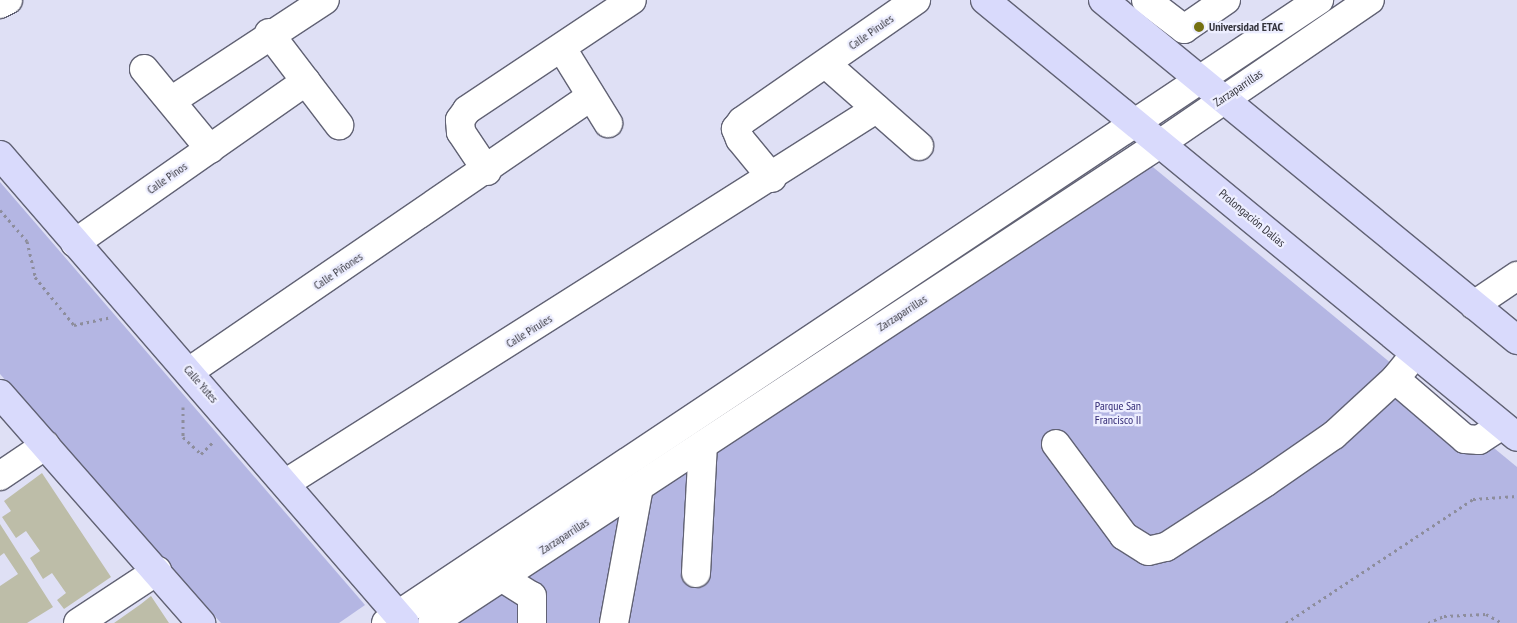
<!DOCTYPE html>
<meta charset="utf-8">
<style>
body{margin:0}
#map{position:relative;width:1517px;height:623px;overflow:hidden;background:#dfe0f5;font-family:"PT Sans Narrow",sans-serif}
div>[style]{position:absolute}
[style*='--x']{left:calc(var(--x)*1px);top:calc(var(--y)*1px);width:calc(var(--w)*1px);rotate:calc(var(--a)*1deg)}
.green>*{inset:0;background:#b4b6e3}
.building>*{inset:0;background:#bdbda8}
.path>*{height:3px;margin-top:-1.5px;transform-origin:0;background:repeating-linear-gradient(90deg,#8d8d9c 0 2.5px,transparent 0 6.5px)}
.roads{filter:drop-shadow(1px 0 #616274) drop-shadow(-1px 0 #616274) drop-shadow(0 1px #616274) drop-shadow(0 -1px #616274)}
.minor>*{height:28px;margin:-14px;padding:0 14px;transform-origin:14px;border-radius:14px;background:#fff}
.major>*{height:28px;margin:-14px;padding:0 14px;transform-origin:14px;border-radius:14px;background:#d9dafc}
.dots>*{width:14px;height:14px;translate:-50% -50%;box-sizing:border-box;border:2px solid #edeeff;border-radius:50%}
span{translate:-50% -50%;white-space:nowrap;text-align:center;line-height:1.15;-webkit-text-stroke:4.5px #edeeff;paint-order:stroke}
.poi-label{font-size:12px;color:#34343c;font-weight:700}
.left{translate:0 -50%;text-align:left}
.street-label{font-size:12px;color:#34343c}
.park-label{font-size:12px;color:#352d77}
</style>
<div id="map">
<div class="green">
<i style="clip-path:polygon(1131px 149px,1517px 467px,1517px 623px,440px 623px)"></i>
<i style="clip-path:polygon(0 182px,365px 605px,339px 623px,221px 623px,0 374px)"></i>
</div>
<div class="building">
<i style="clip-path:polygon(42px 473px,111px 577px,64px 609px,57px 600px,66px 593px,52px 573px,43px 579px,30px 558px,40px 551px,26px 531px,16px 538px,2px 517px,11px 511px,4px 501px)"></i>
<i style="clip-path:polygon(0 524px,53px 607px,27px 623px,0 623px,0 586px,18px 574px,4px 553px,0 556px)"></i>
<i style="clip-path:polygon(151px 596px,169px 623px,114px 623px,141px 604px)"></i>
</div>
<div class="path">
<i style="--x:0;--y:210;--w:41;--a:48.9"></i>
<i style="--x:27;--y:241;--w:37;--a:77"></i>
<i style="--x:35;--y:277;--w:62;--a:50.9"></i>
<i style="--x:74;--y:325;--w:35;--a:-12"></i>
<i style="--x:183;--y:407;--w:30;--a:90"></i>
<i style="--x:183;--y:437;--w:25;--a:43"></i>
<i style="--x:201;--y:454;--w:18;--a:-45"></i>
<i style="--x:1286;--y:623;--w:224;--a:-33.5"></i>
<i style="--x:1473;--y:499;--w:44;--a:-3.9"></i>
<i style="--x:1428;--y:623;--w:17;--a:-24"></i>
<i style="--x:1444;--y:616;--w:42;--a:-2.7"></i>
<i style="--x:1486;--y:614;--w:18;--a:29"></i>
</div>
<div class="roads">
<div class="minor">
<i style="--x:1146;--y:0;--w:48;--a:37.3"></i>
<i style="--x:1184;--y:29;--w:51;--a:-34.6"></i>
<i style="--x:0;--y:4;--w:9;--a:-27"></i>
<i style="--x:269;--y:33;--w:116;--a:52.7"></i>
<i style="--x:563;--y:50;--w:86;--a:58.3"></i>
<i style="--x:826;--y:64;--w:124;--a:41.4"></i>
<i style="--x:144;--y:69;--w:104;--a:50.5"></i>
<i style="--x:171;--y:101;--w:184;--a:-33.3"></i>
<i style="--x:487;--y:171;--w:47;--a:-123.7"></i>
<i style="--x:461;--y:132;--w:12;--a:-95"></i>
<i style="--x:460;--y:120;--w:12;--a:-55"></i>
<i style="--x:467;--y:110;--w:198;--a:-33.7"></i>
<i style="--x:772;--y:178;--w:50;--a:-129.4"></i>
<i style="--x:740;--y:139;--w:11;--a:-112"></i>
<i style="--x:736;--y:129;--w:10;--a:-53"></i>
<i style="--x:742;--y:121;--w:212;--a:-34.8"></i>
<i style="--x:75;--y:243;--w:282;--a:-35"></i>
<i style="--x:1474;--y:305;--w:52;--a:-34"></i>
<i style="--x:1407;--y:364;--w:19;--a:129"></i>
<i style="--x:1395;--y:379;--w:92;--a:40.6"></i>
<i style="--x:1465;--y:439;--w:14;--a:4"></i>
<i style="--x:1479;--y:440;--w:27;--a:-33"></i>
<i style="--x:190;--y:371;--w:486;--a:-34.4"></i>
<i style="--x:1056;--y:444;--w:114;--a:53.5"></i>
<i style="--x:1124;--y:536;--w:28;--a:32"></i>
<i style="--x:1148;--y:551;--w:18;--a:-13"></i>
<i style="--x:1166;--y:547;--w:119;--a:-33"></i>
<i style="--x:1266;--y:482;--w:83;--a:-34.7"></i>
<i style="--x:1334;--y:435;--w:83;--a:-42.6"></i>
<i style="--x:0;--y:476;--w:55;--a:-34"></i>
<i style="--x:286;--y:483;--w:699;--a:-32.37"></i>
<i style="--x:696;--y:573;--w:128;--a:-86.9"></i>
<i style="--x:501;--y:577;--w:36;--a:32"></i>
<i style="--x:532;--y:596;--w:27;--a:90"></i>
<i style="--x:78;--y:623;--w:95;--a:-33.4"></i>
<i style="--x:386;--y:623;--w:1122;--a:-33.73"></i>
<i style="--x:432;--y:623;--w:873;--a:-33.36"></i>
<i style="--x:1161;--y:143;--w:253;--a:-34.4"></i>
<i style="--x:614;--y:623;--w:138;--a:-79.6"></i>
</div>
<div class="major">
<i style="--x:985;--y:0;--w:688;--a:39.4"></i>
<i style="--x:1103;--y:0;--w:536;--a:39.39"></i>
<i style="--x:0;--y:155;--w:619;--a:49.13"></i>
<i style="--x:0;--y:394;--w:305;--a:48.7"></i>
</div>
</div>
<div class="dots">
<i style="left:1199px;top:27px;background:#757012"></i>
</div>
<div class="poi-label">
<span class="left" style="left:1209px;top:27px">Universidad ETAC</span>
</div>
<div class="street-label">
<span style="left:871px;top:32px;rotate:-35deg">Calle Pirules</span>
<span style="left:1238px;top:88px;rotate:-34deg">Zarzaparrillas</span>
<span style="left:167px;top:178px;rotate:-35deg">Calle Pinos</span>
<span style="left:1252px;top:218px;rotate:40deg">Prolongación Dalias</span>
<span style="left:338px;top:271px;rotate:-34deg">Calle Piñones</span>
<span style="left:902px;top:313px;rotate:-33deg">Zarzaparrillas</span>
<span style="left:529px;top:331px;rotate:-32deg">Calle Pirules</span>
<span style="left:201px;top:384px;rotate:49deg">Calle Yutes</span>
<span style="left:564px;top:536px;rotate:-33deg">Zarzaparrillas</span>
</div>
<div class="park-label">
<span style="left:1118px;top:413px">Parque San<br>Francisco II</span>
</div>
</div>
